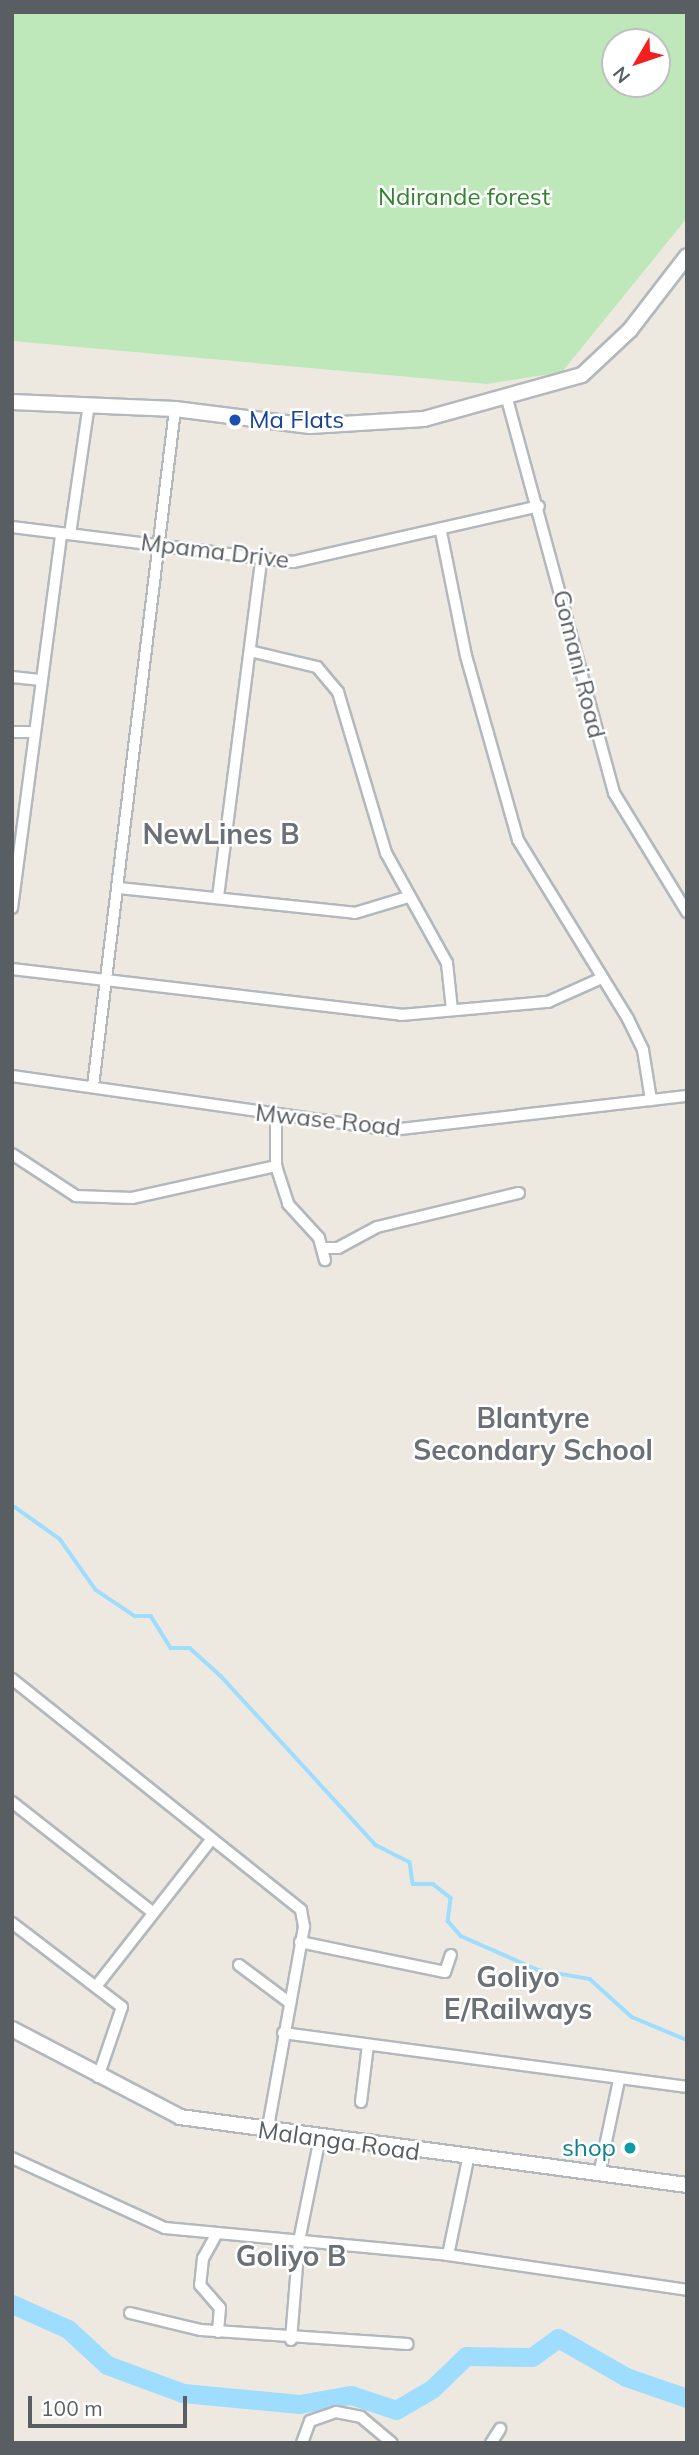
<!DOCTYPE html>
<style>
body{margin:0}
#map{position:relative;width:699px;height:2455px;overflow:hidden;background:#eee9e0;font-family:Mulish,sans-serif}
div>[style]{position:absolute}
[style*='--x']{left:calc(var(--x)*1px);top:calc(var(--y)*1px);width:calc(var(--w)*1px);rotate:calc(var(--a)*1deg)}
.green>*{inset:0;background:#bee8ba}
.stream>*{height:3.5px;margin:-1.75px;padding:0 1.75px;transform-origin:1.75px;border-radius:1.75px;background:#9fddff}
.river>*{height:19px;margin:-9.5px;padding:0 9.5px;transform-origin:9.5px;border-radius:9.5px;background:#9fddff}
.roads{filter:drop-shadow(2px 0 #b3b8bc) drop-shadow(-2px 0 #b3b8bc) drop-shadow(0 2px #b3b8bc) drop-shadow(0 -2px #b3b8bc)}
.minor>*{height:10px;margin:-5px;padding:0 5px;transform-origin:5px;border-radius:5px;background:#fff}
.tertiary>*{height:14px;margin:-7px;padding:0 7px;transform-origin:7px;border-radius:7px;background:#fff}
.dots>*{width:19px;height:19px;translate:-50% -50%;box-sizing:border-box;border:4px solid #fff;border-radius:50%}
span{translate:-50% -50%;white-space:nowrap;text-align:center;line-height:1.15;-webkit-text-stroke:5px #fff;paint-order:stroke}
.park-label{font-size:24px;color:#31852e}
.transit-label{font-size:24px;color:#164399}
.left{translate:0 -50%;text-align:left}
.street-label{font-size:24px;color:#595e63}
.culture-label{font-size:24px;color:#0d838f}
.right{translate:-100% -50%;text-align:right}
.quarter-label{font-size:28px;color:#6a7075;font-weight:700}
.frame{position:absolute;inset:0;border:14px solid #595e63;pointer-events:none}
.north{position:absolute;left:601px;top:28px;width:70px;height:70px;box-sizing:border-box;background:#fff;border:2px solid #bdbfc1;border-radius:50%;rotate:231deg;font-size:19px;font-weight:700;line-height:28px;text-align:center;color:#595e63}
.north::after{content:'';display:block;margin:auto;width:24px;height:32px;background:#f61e1f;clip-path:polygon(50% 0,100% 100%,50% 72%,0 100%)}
.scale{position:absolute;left:28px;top:2396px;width:159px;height:32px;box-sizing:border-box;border:4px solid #595e63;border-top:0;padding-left:9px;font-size:21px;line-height:24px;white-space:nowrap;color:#595e63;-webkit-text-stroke:5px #fff;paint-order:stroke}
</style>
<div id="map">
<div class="green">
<i style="clip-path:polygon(evenodd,12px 12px,687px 12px,687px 218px,562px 372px,487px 384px,12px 341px,12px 12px,615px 42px,657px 42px,657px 84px,615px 84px,615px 42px)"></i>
</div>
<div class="stream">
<i style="--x:12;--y:1505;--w:59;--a:35.3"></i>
<i style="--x:60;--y:1539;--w:62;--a:54.8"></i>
<i style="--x:96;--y:1590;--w:47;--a:33.7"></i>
<i style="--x:135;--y:1616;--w:16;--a:0"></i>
<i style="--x:151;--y:1616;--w:38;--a:58"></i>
<i style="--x:171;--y:1648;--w:19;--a:0"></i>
<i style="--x:190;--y:1648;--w:42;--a:42.1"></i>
<i style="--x:221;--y:1676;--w:229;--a:47.5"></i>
<i style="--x:376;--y:1845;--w:38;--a:27"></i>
<i style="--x:410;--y:1862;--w:22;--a:82"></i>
<i style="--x:413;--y:1884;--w:20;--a:0"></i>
<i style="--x:433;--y:1884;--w:23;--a:38"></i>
<i style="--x:451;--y:1898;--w:23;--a:97"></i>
<i style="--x:448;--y:1921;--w:20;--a:49"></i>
<i style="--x:461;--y:1936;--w:84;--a:23.8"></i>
<i style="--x:538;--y:1970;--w:53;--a:9.8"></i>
<i style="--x:590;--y:1979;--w:57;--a:42.1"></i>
<i style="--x:632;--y:2017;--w:60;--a:22.7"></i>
</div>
<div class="river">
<i style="--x:12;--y:2304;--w:61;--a:24.1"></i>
<i style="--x:68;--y:2329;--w:53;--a:42.7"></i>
<i style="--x:107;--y:2365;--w:81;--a:20.2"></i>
<i style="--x:183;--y:2393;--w:117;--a:5.4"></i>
<i style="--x:299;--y:2404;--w:53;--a:-9.8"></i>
<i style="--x:351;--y:2395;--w:47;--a:18.4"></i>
<i style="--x:396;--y:2410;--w:42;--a:-30.3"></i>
<i style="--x:432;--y:2389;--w:47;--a:-44.1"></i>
<i style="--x:466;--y:2356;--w:66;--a:0.9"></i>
<i style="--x:532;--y:2357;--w:32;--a:-36"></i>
<i style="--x:558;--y:2338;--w:78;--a:29.8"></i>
<i style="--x:626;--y:2377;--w:65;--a:19"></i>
</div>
<div class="roads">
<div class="minor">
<i style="--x:507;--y:399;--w:408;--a:74.8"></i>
<i style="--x:614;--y:793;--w:140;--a:58.5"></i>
<i style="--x:12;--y:527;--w:283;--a:7.1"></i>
<i style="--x:293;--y:562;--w:252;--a:-12.8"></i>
<i style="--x:441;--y:532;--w:126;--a:78.6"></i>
<i style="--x:466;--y:656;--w:191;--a:74.2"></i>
<i style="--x:518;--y:840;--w:210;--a:58.4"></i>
<i style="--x:628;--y:1019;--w:34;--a:64"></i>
<i style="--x:643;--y:1050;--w:51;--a:80.9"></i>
<i style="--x:70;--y:534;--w:131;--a:-81.7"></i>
<i style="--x:254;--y:652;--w:65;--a:13.4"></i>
<i style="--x:317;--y:667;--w:33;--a:50"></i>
<i style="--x:338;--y:692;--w:168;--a:73.4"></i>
<i style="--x:386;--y:853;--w:126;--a:61"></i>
<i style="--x:447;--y:963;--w:47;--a:83.9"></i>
<i style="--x:12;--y:677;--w:30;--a:6"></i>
<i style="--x:12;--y:732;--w:23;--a:0"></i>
<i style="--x:119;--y:888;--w:237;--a:6"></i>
<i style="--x:355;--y:913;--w:55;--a:-16.8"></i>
<i style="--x:218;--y:897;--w:340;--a:-82.7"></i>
<i style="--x:12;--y:908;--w:377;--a:-82.5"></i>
<i style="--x:12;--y:969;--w:392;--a:6.7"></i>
<i style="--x:401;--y:1015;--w:148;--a:-5.1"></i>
<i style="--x:548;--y:1002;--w:59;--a:-24"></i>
<i style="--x:12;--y:1076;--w:384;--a:8.1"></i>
<i style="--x:392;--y:1130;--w:297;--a:-6.6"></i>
<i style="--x:93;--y:1086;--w:682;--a:-83.09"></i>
<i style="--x:12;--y:1154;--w:77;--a:33.3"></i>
<i style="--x:76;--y:1196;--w:56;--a:2"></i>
<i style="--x:132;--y:1198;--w:148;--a:-12.5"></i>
<i style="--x:276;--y:1166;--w:49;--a:-90"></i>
<i style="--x:276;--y:1166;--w:40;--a:72"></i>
<i style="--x:288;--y:1204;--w:46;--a:47.6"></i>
<i style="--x:319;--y:1238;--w:23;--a:75"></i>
<i style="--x:325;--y:1248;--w:13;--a:0"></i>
<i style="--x:338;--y:1248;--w:44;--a:-28.3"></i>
<i style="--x:377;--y:1227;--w:146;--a:-13.5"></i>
<i style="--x:12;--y:1679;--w:370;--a:38.6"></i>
<i style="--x:301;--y:1910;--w:17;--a:80"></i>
<i style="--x:304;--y:1927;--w:208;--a:100.2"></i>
<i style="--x:12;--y:1802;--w:177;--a:38.1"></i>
<i style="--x:12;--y:1923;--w:138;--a:37.4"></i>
<i style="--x:122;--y:2007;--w:74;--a:108.9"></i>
<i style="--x:300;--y:1942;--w:148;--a:11.7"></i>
<i style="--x:445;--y:1972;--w:18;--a:-71"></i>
<i style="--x:239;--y:1965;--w:64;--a:36.7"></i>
<i style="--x:98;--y:1984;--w:183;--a:-51.9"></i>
<i style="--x:283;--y:2033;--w:408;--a:7.6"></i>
<i style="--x:361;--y:2102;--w:57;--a:-83"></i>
<i style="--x:12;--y:2158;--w:168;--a:24.6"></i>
<i style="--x:165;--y:2228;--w:284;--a:5.4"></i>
<i style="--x:448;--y:2255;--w:242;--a:8.3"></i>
<i style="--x:599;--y:2175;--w:97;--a:-78.1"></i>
<i style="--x:216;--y:2235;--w:26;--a:119"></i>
<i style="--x:203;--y:2258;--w:27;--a:96"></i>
<i style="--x:200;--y:2285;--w:30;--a:49"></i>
<i style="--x:220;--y:2308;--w:24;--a:95"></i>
<i style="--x:448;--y:2255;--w:98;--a:-78.2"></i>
<i style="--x:130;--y:2313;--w:73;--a:13.5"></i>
<i style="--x:201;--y:2330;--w:207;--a:3.9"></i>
<i style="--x:291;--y:2340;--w:99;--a:-85.4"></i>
<i style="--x:299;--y:2241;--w:105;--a:-78.5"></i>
<i style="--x:302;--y:2443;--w:23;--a:-70"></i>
<i style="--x:310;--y:2421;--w:28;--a:-19"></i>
<i style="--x:336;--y:2412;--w:25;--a:11"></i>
<i style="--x:361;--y:2417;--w:40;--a:40"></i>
<i style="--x:491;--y:2443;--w:17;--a:-57"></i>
</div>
<div class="tertiary">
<i style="--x:12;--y:402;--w:163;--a:2.5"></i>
<i style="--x:175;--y:409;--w:136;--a:7.2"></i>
<i style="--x:310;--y:426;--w:114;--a:-3.5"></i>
<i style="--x:424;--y:419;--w:164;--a:-15.6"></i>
<i style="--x:582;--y:375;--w:66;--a:-43.2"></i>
<i style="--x:630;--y:330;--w:93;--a:-52.4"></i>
<i style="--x:12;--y:2029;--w:190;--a:27.6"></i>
<i style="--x:180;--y:2117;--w:512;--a:7.64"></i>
</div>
</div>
<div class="dots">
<i style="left:235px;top:420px;background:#1a4fb4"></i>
<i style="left:630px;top:2148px;background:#0f9aa8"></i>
</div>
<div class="park-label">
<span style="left:464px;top:197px">Ndirande forest</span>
</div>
<div class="transit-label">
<span class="left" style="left:249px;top:420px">Ma Flats</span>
</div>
<div class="street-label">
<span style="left:215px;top:551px;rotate:7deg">Mpama Drive</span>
<span style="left:579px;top:664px;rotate:76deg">Gomani Road</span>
<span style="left:328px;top:1120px;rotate:6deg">Mwase Road</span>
<span style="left:339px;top:2141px;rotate:8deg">Malanga Road</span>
</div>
<div class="culture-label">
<span class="right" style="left:616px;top:2148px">shop</span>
</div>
<div class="quarter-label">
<span style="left:221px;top:834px">NewLines B</span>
<span style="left:533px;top:1434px">Blantyre<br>Secondary School</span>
<span style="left:518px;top:1993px">Goliyo<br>E/Railways</span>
<span style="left:291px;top:2256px">Goliyo B</span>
</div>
<div class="frame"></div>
<div class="north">N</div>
<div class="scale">100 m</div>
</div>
